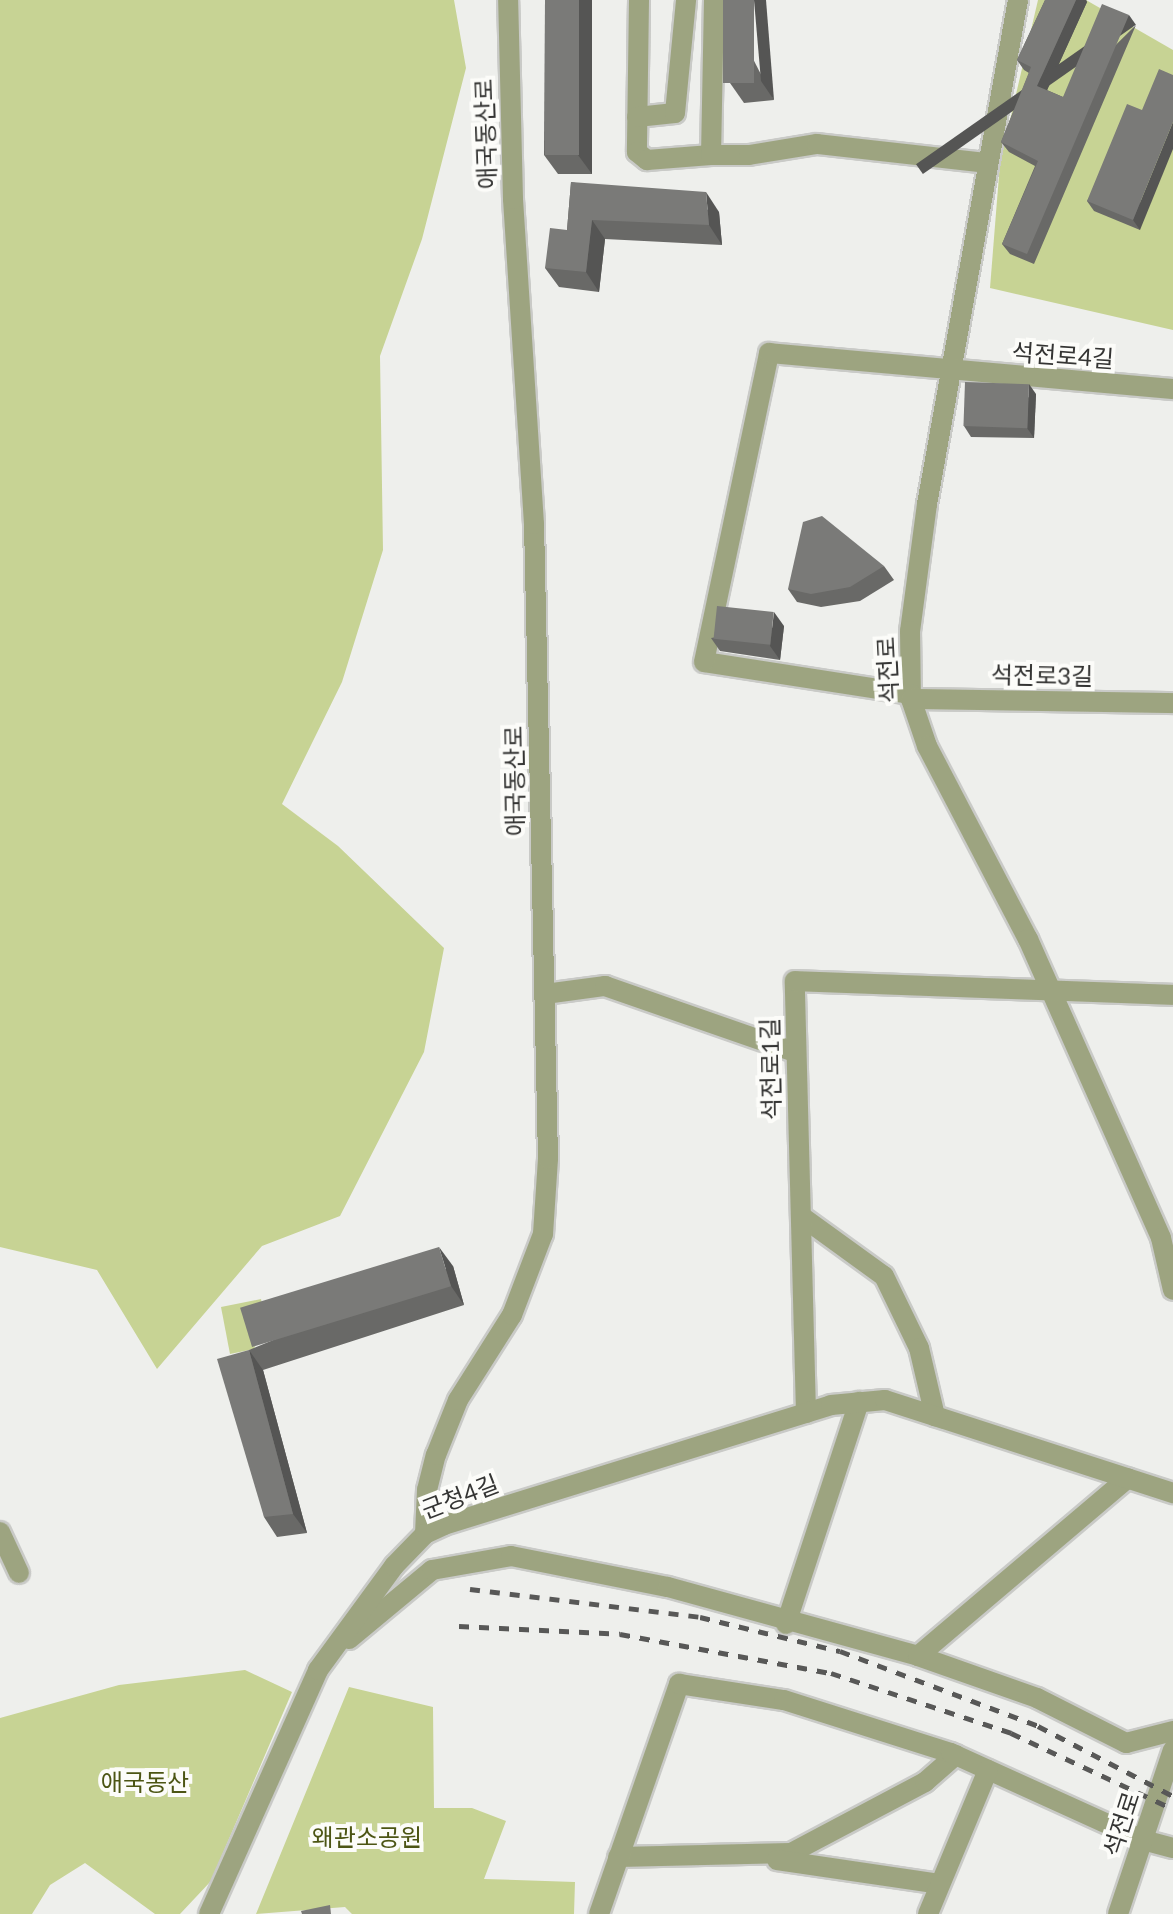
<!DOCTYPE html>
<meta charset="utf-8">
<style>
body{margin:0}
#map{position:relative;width:1173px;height:1914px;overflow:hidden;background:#eeefec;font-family:Lato,"Noto Sans KR",sans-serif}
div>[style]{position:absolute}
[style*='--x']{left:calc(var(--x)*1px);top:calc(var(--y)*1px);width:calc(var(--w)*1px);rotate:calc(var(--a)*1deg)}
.green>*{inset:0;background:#c7d394}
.roads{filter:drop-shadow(2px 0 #c9cac7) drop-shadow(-2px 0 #c9cac7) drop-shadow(0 2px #c9cac7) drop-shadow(0 -2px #c9cac7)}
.minor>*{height:20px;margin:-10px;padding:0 10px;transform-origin:10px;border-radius:10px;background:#9da480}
.rail>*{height:5px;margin-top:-2.5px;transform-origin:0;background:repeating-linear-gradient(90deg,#585857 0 10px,transparent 0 20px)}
.wall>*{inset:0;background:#696967}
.shaded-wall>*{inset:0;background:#555554;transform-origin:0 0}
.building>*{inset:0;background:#7a7a78;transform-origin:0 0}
span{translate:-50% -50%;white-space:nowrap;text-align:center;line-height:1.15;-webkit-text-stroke:8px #fcfcf9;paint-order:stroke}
.street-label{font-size:24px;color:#343433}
.park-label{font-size:24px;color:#4c5514}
</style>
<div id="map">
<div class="green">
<i style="clip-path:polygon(0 0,454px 0,466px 68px,422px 239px,380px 356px,383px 550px,342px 682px,282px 804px,338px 846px,444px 948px,424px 1052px,340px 1216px,262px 1246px,157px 1369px,97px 1270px,0 1247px)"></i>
<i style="clip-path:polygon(1038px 0,1086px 0,1173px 50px,1173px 330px,990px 288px,1000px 163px)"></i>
<i style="clip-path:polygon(261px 1299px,265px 1318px,254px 1349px,230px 1354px,221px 1307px)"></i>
<i style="clip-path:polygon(245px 1670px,292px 1692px,211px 1881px,180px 1914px,155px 1914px,85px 1863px,50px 1885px,32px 1914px,0 1914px,0 1718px,119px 1685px)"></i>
<i style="clip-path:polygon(349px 1687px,433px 1707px,434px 1808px,472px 1808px,506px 1821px,484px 1879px,575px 1882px,574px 1914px,352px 1914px,345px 1907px,256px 1914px)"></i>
</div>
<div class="roads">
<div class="minor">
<i style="--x:639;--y:0;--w:152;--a:90.8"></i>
<i style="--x:637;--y:152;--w:13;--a:39"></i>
<i style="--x:647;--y:160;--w:64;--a:-4.5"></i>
<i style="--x:714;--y:0;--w:155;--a:91.1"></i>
<i style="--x:711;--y:155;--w:38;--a:0"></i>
<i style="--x:749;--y:155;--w:69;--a:-9.2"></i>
<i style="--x:817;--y:144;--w:171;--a:6.4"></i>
<i style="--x:1018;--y:0;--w:512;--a:100.23"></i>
<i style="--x:927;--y:504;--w:128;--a:97.6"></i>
<i style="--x:910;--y:631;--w:68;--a:89.2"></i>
<i style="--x:911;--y:699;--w:50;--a:71.2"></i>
<i style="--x:927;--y:746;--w:218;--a:62.4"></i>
<i style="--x:1028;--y:939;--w:327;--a:66"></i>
<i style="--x:1161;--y:1238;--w:53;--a:77"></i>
<i style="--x:637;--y:117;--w:38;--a:-6"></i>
<i style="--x:675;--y:113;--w:114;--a:-84.4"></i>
<i style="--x:911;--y:694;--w:209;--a:-171.2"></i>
<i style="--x:704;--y:662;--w:316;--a:-78.1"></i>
<i style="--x:769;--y:353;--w:406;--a:5.1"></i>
<i style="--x:911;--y:699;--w:262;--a:0.9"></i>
<i style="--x:545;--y:994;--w:61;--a:-7.6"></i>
<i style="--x:605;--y:986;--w:201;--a:19.2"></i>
<i style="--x:801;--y:1216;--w:102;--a:35.9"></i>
<i style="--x:884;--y:1276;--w:80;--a:64.1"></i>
<i style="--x:919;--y:1348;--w:70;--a:76.8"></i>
<i style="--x:806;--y:1413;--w:432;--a:-91.5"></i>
<i style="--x:795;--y:981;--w:378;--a:2.1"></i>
<i style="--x:0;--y:1532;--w:45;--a:65.1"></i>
<i style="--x:425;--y:1534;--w:44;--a:-87.4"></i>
<i style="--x:427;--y:1490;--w:36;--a:-76"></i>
<i style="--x:436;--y:1455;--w:59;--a:-68.2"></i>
<i style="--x:458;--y:1400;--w:101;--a:-57.6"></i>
<i style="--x:512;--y:1315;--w:87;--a:-69.1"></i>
<i style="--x:543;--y:1234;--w:75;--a:-86.2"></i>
<i style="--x:548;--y:1159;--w:635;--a:-91.26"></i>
<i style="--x:534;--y:524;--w:326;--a:-93.7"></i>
<i style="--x:513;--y:199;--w:199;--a:-91.4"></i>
<i style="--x:786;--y:1624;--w:234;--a:-71.8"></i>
<i style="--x:349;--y:1639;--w:108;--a:-39.7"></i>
<i style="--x:432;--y:1570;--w:80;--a:-10"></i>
<i style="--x:511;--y:1556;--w:160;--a:11.2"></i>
<i style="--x:668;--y:1587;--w:259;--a:15.4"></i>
<i style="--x:918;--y:1656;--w:126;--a:19.4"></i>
<i style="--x:1037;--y:1698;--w:100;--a:26.8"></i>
<i style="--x:1126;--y:1743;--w:49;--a:-14.3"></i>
<i style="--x:918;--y:1656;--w:275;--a:-40.3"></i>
<i style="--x:618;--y:1857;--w:173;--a:-1.3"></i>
<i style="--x:791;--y:1853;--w:152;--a:-27.9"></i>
<i style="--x:925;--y:1782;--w:41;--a:-41.1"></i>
<i style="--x:777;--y:1860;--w:164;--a:8.4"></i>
<i style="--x:209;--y:1914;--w:267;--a:-65.9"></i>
<i style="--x:318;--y:1670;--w:129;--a:-53.8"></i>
<i style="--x:394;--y:1566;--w:45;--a:-45.9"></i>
<i style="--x:425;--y:1534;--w:21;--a:-25"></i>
<i style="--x:444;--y:1525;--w:405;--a:-17.2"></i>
<i style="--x:831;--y:1405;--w:54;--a:-5.3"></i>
<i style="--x:885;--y:1400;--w:303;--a:17.9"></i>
<i style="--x:599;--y:1914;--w:244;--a:-70.8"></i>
<i style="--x:679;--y:1684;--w:106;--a:8.7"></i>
<i style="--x:784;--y:1700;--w:175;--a:17.6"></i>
<i style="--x:951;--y:1753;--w:211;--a:24.4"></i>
<i style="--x:1143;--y:1840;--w:31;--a:15"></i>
<i style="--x:928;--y:1914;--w:156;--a:-67.4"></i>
<i style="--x:1118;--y:1914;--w:173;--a:-71.5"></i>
</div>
</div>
<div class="rail">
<i style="--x:470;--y:1589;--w:232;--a:6.9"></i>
<i style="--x:700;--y:1617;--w:144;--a:13.7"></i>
<i style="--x:840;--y:1651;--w:212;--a:20.7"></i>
<i style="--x:1038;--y:1726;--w:152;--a:27.4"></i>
<i style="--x:459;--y:1626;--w:161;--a:2.8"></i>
<i style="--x:620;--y:1634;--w:215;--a:10.5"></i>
<i style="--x:831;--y:1673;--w:190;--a:18.4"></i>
<i style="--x:1011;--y:1733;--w:179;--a:25.1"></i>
</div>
<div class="wall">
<i style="clip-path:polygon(545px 0,592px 0,592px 174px,558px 174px,544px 155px)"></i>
<i style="clip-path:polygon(723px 0,774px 100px,744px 103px,730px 83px)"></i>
<i style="clip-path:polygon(1045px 0,1086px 0,1087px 2px,1047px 90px,1063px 97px,1136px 25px,1034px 264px,1010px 254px,1002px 244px,1035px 166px,1009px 152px,1001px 142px,1029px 73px,1024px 70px,1017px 60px)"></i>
<i style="clip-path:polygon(1142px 110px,1140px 230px,1094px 211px,1087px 201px)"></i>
<i style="clip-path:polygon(571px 182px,719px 212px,722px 245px,605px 239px,599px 292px,559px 287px,545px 268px,567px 230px)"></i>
<i style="clip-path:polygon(1036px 394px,1034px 438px,971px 437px,964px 426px)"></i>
<i style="clip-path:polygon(884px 566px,894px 580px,860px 601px,821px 607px,797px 602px,788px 589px)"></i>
<i style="clip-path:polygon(784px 626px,780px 660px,720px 651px,711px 638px)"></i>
<i style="clip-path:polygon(453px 1266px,464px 1305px,263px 1370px,307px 1533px,277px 1537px,264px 1517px,249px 1350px)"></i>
</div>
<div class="shaded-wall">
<i style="clip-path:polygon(579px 0,592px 0,592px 174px,578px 155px)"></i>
<i style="clip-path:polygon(754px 0,766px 0,774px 100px,761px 81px)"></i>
<i style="clip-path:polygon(1076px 0,1086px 0,1087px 2px,1044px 97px,1037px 86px)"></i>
<i style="left:1129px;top:15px;width:12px;height:260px;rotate:55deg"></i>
<i style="clip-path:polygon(1173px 122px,1173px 149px,1140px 230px,1133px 220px)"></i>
<i style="clip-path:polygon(706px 192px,719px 212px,722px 245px,709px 225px)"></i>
<i style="clip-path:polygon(592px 220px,605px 239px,599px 292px,586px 272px)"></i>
<i style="clip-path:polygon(1029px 384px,1036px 394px,1034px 438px,1027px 428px)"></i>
<i style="clip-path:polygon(774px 612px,784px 626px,780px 660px,770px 646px)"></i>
<i style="clip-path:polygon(439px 1247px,453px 1266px,464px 1305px,451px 1286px)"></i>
<i style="clip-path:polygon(249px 1350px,263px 1370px,307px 1533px,293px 1514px)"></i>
</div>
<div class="building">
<i style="left:545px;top:0;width:34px;height:155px"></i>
<i style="left:723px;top:0;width:31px;height:83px"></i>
<i style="clip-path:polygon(1045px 0,1076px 0,1037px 86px,1063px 97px,1102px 4px,1129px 15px,1027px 254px,1002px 244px,1038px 161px,1001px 142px,1031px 67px,1017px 60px)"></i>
<i style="clip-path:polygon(1159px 69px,1173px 75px,1173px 122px,1133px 220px,1087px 201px,1127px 104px,1142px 110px)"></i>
<i style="clip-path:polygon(571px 182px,706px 192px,709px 225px,592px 220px,586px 272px,545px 268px,550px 228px,567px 230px)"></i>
<i style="left:965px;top:382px;width:64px;height:44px;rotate:2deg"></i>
<i style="clip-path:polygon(822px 516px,884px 566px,850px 587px,811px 594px,788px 589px,803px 522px)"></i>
<i style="left:717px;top:606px;width:57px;height:33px;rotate:6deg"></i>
<i style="left:439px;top:1247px;width:41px;height:208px;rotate:73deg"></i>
<i style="clip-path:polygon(249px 1350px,293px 1514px,264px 1517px,217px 1359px)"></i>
<i style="clip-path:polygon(330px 1905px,331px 1914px,302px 1914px,301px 1911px)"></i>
</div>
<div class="street-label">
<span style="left:485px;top:134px;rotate:-92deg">애국동산로</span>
<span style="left:1063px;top:355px;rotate:4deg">석전로4길</span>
<span style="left:887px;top:670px;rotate:-93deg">석전로</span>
<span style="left:1042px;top:675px;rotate:1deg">석전로3길</span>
<span style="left:514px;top:781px;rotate:-91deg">애국동산로</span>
<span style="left:770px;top:1069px;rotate:-91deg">석전로1길</span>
<span style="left:460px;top:1496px;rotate:-21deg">군청4길</span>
<span style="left:1121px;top:1824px;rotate:-72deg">석전로</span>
</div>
<div class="park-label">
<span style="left:145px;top:1782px">애국동산</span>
<span style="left:367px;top:1837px">왜관소공원</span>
</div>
</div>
